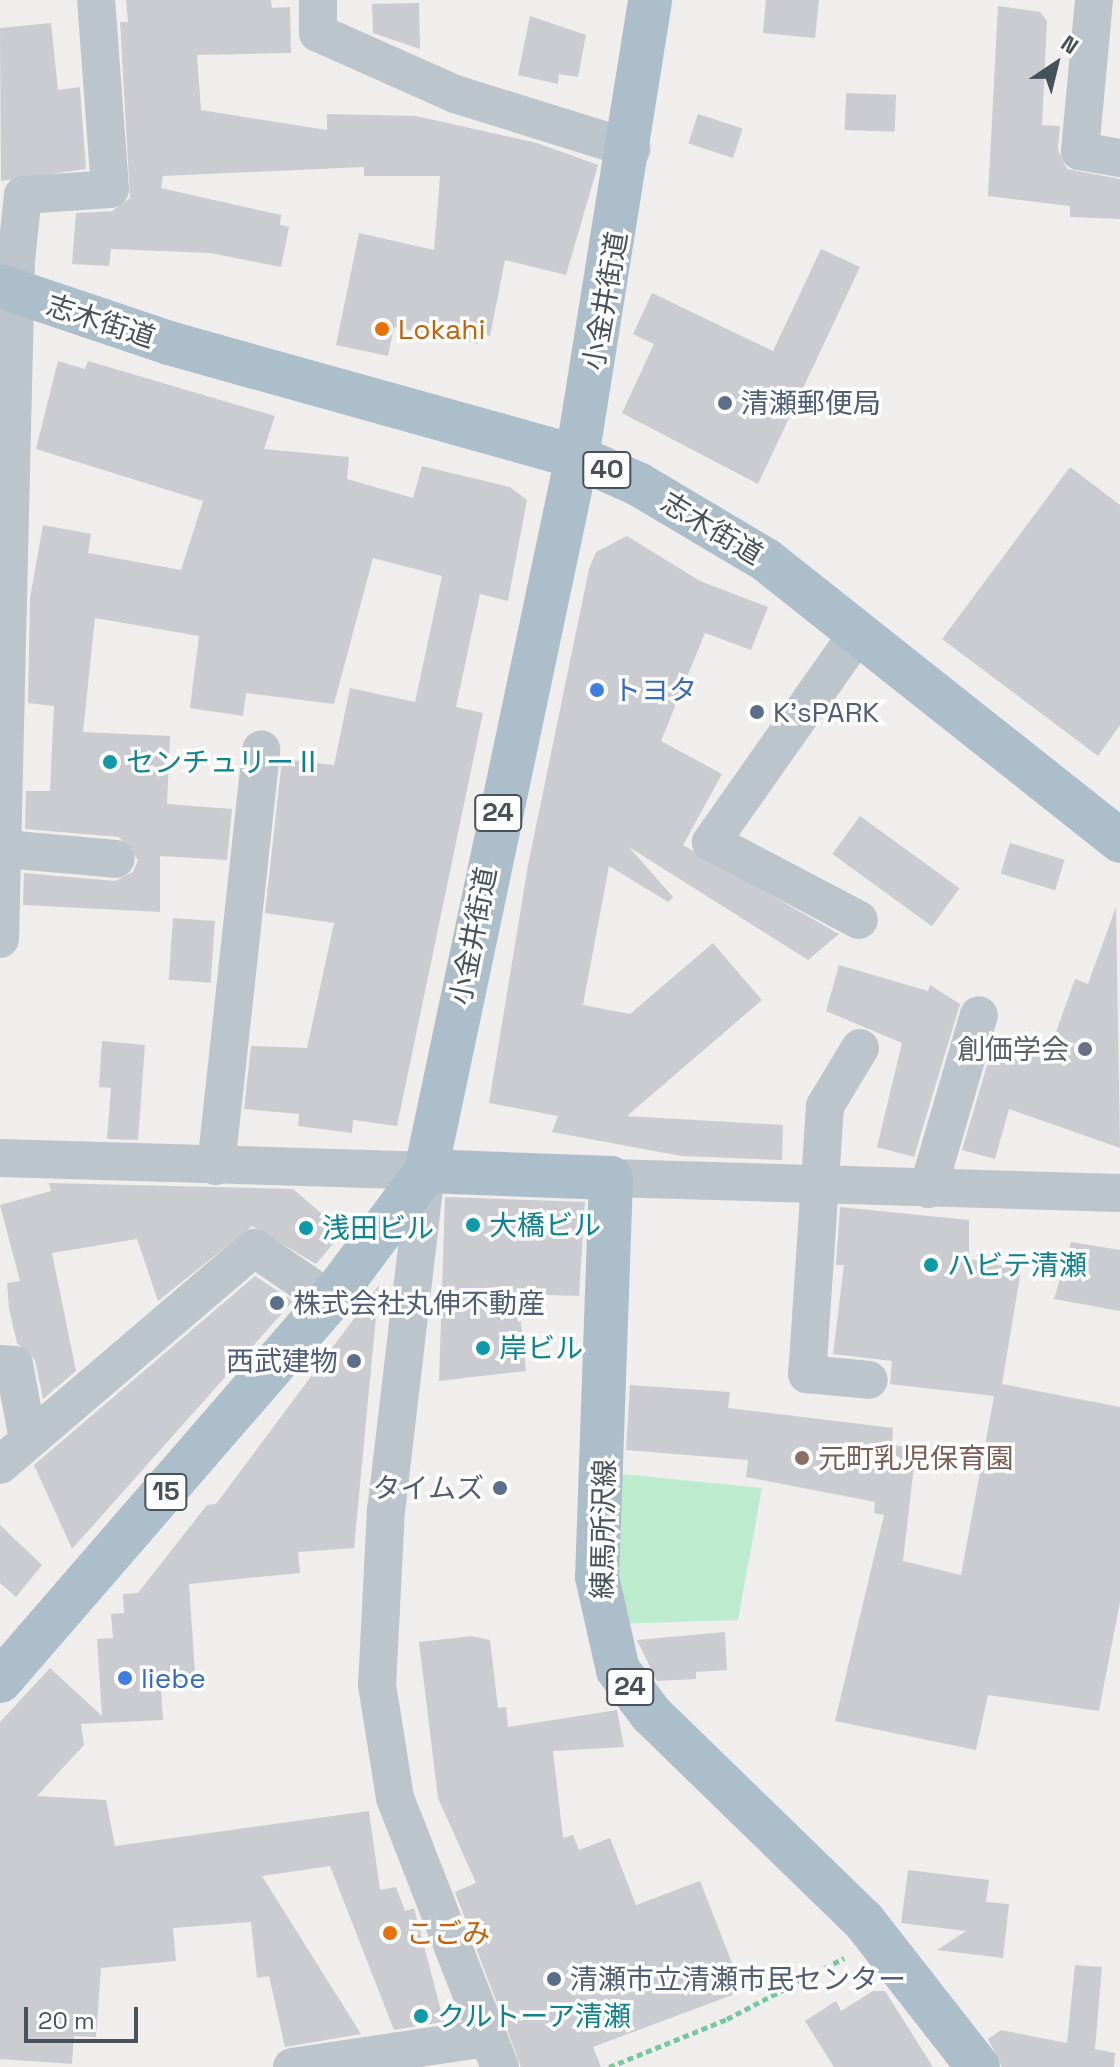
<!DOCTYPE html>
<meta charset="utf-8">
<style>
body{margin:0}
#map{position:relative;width:1120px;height:2067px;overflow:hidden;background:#f0eded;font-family:"Space Grotesk","Noto Sans JP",sans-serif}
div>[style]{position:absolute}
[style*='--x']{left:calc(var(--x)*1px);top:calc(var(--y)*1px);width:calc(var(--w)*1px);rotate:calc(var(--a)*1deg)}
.green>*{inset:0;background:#bceccd}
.building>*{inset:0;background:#caccd2;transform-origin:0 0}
.path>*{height:5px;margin-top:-2.5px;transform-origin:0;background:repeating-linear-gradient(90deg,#76c89c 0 6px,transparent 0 10px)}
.minor>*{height:38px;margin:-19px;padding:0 19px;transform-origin:19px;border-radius:19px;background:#bcc5cc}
.major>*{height:44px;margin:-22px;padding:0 22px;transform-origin:22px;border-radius:22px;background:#adbecb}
.dots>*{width:22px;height:22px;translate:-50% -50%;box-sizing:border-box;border:4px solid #fff;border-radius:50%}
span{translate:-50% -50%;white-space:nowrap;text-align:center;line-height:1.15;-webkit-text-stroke:7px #fff;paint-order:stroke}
.shield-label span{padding:2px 6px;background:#fff;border:2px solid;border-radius:6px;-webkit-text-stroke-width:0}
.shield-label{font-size:26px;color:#465159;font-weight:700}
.street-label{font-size:28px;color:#465159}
.food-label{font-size:28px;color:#c56008}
.left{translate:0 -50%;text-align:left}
.service-label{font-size:28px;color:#4e5e75}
.right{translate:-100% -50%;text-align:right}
.shop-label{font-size:28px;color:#366cbe}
.culture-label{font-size:28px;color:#0d838f}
.worship-label{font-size:28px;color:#5b616d}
.education-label{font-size:28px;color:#785e54}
.north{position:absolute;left:1016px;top:24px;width:80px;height:80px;-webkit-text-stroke:6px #fff;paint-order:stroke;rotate:35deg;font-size:22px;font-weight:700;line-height:32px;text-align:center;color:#465159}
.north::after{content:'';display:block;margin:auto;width:28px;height:36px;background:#465159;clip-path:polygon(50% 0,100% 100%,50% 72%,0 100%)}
.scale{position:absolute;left:24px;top:2007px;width:114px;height:36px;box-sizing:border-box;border:4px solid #465159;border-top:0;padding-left:10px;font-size:24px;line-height:28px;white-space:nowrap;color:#465159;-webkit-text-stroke:6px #fff;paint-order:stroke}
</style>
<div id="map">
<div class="green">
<i style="clip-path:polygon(612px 1473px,762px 1488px,738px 1620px,612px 1624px)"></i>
</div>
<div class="building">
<i style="clip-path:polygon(126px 0,271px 0,272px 8px,290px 7px,291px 53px,197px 55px,201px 110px,327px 130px,327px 114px,416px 116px,537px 143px,598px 165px,566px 275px,505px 260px,490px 336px,480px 333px,478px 344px,394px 327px,388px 356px,336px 345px,359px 233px,434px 250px,440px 176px,364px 176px,364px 167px,163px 176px,161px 188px,281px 215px,280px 225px,289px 227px,281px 267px,210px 253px,111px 249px,109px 266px,72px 264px,76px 213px,112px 211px,130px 198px,120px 22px,128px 22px)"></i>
<i style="clip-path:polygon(766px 0,819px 0,815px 38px,763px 33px)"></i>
<i style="clip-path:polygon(419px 3px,420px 49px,373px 33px,372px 4px)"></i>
<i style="clip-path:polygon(998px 6px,1040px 12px,1047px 21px,1042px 125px,1060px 126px,1058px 150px,1067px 169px,1120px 179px,1120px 219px,1070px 217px,1070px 206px,988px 196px)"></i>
<i style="clip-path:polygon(530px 16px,586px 35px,578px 77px,559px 74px,558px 84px,518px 75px)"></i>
<i style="clip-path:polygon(51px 23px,58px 90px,80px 87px,86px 169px,1px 181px,0 28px)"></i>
<i style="left:846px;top:93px;width:50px;height:37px;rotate:2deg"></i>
<i style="left:698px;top:114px;width:47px;height:31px;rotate:18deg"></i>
<i style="clip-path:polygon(821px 249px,860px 267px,758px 484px,622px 413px,654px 344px,633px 334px,652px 293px,773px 351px)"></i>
<i style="clip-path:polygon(58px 361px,85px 369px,88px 361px,275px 416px,264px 449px,349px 457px,347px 479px,413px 498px,422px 466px,510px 487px,527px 500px,508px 601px,480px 594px,456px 707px,483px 713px,397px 1126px,353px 1120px,352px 1133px,298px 1126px,299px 1114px,244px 1109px,251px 1046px,307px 1048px,334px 923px,265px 913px,282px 759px,334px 765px,350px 688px,415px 702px,442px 576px,373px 558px,334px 704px,246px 693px,243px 716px,190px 708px,199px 636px,95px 618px,83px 732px,170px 736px,167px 804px,232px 809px,227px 860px,160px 856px,160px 912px,23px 905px,24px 873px,115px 881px,133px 872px,138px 860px,119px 837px,25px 829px,26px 791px,50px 791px,54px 706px,28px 703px,30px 598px,43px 525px,91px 534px,88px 553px,181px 570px,203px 501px,36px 449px)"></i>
<i style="clip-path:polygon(1070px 467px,1120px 505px,1120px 725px,1098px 756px,942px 639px)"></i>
<i style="clip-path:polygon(627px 536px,700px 581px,768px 607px,751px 650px,705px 633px,661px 741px,722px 774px,683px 845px,839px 934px,808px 960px,629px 847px,673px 897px,668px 902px,609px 866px,583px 1005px,630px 1014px,713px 943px,762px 1000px,627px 1116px,783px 1125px,782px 1160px,681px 1156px,552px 1132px,558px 1116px,489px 1103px,528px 865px,589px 569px,596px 552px)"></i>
<i style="left:860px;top:816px;width:123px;height:47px;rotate:36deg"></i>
<i style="left:1010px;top:843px;width:57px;height:32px;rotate:17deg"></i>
<i style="clip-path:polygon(1116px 907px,1120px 1148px,1009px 1109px,995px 1159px,962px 1150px,995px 1038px,1049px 1052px,1075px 979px,1088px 984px)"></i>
<i style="left:173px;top:918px;width:42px;height:62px;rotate:4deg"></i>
<i style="clip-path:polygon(839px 965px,928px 991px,930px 985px,960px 1004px,914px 1157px,877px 1147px,902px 1043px,826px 1011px)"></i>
<i style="clip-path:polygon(102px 1041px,145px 1045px,138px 1140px,107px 1139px,111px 1088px,99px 1087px)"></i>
<i style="clip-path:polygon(49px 1183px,293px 1189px,343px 1232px,316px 1264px,252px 1226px,158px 1301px,137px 1239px,52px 1253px,76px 1371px,43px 1399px,35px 1360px,17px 1343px,9px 1309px,7px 1283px,20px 1281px,0 1205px,51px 1191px)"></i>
<i style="clip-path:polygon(445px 1197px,585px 1202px,579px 1296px,518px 1294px,526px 1371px,439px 1381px)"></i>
<i style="clip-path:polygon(840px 1207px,969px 1220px,969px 1259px,1021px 1270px,1002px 1384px,1120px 1407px,1120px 1602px,1099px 1711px,988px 1695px,976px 1750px,835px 1721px,884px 1515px,874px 1513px,875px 1502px,746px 1477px,748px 1460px,626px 1450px,630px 1385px,730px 1392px,728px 1408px,893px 1428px,892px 1445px,916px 1448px,903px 1561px,961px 1575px,994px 1396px,890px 1384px,892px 1361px,833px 1354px,844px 1265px,836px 1265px)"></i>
<i style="clip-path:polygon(1071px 1242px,1120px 1250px,1120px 1311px,1054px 1299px)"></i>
<i style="clip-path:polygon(255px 1276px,293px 1301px,72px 1549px,34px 1465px)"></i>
<i style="clip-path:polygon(379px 1285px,354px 1548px,298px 1552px,300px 1573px,189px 1584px,196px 1687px,161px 1689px,163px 1720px,81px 1724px,84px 1745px,37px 1796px,106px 1800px,115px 1846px,369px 1811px,380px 1890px,396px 1887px,405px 1911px,414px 1908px,444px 2022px,394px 2030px,330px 1866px,262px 1876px,361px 2034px,285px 2047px,269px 1976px,257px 1978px,251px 1922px,173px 1928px,176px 1961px,101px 1968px,96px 2037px,74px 2036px,72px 2064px,0 2059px,0 1722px,50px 1668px,102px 1716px,97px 1639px,113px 1638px,111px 1614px,124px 1613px,123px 1594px,138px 1593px,207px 1505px,216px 1504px)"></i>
<i style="clip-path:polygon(0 1525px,42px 1565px,16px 1597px,0 1583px)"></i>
<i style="clip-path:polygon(725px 1632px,727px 1670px,696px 1672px,696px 1679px,657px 1681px,637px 1640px)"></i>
<i style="clip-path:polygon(472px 1636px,490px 1640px,498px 1708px,506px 1707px,508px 1727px,617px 1710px,624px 1747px,553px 1751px,563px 1838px,573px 1835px,579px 1850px,610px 1838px,636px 1905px,700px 1881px,743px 1991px,593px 2047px,601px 2067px,521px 2067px,455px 1892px,476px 1883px,438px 1798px,419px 1642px)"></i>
<i style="clip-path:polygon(908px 1870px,989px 1880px,986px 1902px,1009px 1904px,1003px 1958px,937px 1950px,966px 1931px,901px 1923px)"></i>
<i style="clip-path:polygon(1075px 1965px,1102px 1967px,1095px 2049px,1115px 2053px,1114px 2067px,1002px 2067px,988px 2039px,1001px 2030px,1067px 2043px)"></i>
<i style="clip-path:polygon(873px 1991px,885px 1991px,933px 2067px,834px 2067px,805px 2021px,836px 2001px,841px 2011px)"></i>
</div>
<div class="path">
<i style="--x:609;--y:2067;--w:127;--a:-22.1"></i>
<i style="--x:727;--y:2019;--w:132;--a:-27.5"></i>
</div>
<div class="minor">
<i style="--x:318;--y:0;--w:33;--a:90"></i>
<i style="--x:318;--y:33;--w:150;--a:24"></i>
<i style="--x:455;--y:94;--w:185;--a:17.3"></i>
<i style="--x:1094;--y:0;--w:152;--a:95.3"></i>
<i style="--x:1080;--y:151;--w:40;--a:10"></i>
<i style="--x:858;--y:633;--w:256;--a:125.1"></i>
<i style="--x:711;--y:842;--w:167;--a:27.8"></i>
<i style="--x:5;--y:849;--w:111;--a:5.1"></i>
<i style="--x:0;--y:939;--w:679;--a:-88.65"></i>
<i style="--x:16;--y:260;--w:65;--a:-83.9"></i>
<i style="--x:23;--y:195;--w:87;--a:-3.9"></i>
<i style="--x:110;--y:189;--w:190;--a:-94.2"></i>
<i style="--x:860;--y:1048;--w:68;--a:121.1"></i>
<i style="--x:825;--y:1106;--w:269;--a:93.8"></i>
<i style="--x:807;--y:1374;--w:62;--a:5.5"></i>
<i style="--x:0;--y:1158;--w:426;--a:1.7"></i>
<i style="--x:426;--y:1171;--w:340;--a:96.7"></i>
<i style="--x:386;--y:1509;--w:176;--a:92.9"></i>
<i style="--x:377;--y:1685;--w:114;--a:80.9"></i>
<i style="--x:395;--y:1798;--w:289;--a:68.7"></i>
<i style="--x:216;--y:1166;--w:419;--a:-83.8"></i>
<i style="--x:611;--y:1178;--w:509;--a:1.69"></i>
<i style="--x:928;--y:1189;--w:181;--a:-73.7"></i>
<i style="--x:0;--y:1364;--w:14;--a:4"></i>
<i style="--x:14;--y:1365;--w:75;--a:79.3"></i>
<i style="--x:0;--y:1465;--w:334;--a:-40.5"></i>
<i style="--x:254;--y:1248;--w:92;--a:34.4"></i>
<i style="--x:292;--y:2067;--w:197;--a:-8.5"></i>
</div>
<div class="major">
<i style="--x:0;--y:286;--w:178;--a:18.6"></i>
<i style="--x:169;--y:343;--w:424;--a:15.6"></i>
<i style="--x:577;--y:457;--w:67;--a:23.9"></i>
<i style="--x:638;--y:484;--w:149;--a:30.7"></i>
<i style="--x:766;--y:560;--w:452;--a:38.4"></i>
<i style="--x:426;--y:1171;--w:185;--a:2.2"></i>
<i style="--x:611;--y:1178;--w:399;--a:92"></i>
<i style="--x:597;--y:1577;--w:95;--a:77.3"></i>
<i style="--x:618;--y:1670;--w:55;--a:53.1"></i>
<i style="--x:651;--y:1714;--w:297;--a:44.2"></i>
<i style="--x:864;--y:1921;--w:185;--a:52"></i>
<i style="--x:0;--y:1681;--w:504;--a:-49.1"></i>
<i style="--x:330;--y:1300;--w:161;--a:-53.3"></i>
<i style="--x:426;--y:1171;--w:730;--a:-78.06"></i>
<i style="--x:577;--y:457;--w:463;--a:-80.9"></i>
</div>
<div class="dots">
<i style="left:382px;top:329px;background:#e8710a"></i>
<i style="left:725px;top:403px;background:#5c6f8a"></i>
<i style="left:597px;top:690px;background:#3f7fe0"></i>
<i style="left:757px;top:712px;background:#5c6f8a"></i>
<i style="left:110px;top:762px;background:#0f9aa8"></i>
<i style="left:1085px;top:1049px;background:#6b7280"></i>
<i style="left:473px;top:1225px;background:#0f9aa8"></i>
<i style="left:306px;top:1228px;background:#0f9aa8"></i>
<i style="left:931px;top:1265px;background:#0f9aa8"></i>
<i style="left:277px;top:1303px;background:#5c6f8a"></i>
<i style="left:483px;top:1348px;background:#0f9aa8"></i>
<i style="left:354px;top:1361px;background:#5c6f8a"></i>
<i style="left:802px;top:1458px;background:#8d6e63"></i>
<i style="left:500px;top:1488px;background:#5c6f8a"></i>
<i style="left:125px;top:1678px;background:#3f7fe0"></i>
<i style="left:390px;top:1933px;background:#e8710a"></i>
<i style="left:554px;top:1979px;background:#5c6f8a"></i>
<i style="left:421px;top:2016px;background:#0f9aa8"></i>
</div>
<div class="shield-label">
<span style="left:607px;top:470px">40</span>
<span style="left:498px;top:813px">24</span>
<span style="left:166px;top:1492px">15</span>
<span style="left:630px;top:1687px">24</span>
</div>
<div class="street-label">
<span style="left:605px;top:301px;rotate:-80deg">小金井街道</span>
<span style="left:101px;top:321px;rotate:18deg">志木街道</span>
<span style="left:712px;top:528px;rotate:31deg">志木街道</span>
<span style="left:473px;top:936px;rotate:-79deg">小金井街道</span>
<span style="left:603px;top:1529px;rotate:-89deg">練馬所沢線</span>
</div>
<div class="food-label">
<span class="left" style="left:398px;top:329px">Lokahi</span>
<span class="left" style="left:406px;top:1933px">こごみ</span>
</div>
<div class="service-label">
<span class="left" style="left:741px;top:403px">清瀬郵便局</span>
<span class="left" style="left:773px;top:712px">K'sPARK</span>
<span class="left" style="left:293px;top:1303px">株式会社丸伸不動産</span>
<span class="right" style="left:338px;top:1361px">西武建物</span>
<span class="right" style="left:484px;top:1488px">タイムズ</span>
<span class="left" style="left:570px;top:1979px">清瀬市立清瀬市民センター</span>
</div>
<div class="shop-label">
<span class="left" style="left:613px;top:690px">トヨタ</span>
<span class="left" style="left:141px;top:1678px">liebe</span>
</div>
<div class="culture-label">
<span class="left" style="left:126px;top:762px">センチュリーⅡ</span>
<span class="left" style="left:489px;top:1225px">大橋ビル</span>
<span class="left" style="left:322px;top:1228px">浅田ビル</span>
<span class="left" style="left:947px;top:1265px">ハビテ清瀬</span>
<span class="left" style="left:499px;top:1348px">岸ビル</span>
<span class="left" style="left:437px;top:2016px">クルトーア清瀬</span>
</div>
<div class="worship-label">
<span class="right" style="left:1069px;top:1049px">創価学会</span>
</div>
<div class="education-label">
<span class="left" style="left:818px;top:1458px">元町乳児保育園</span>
</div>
<div class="north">N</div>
<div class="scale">20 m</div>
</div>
